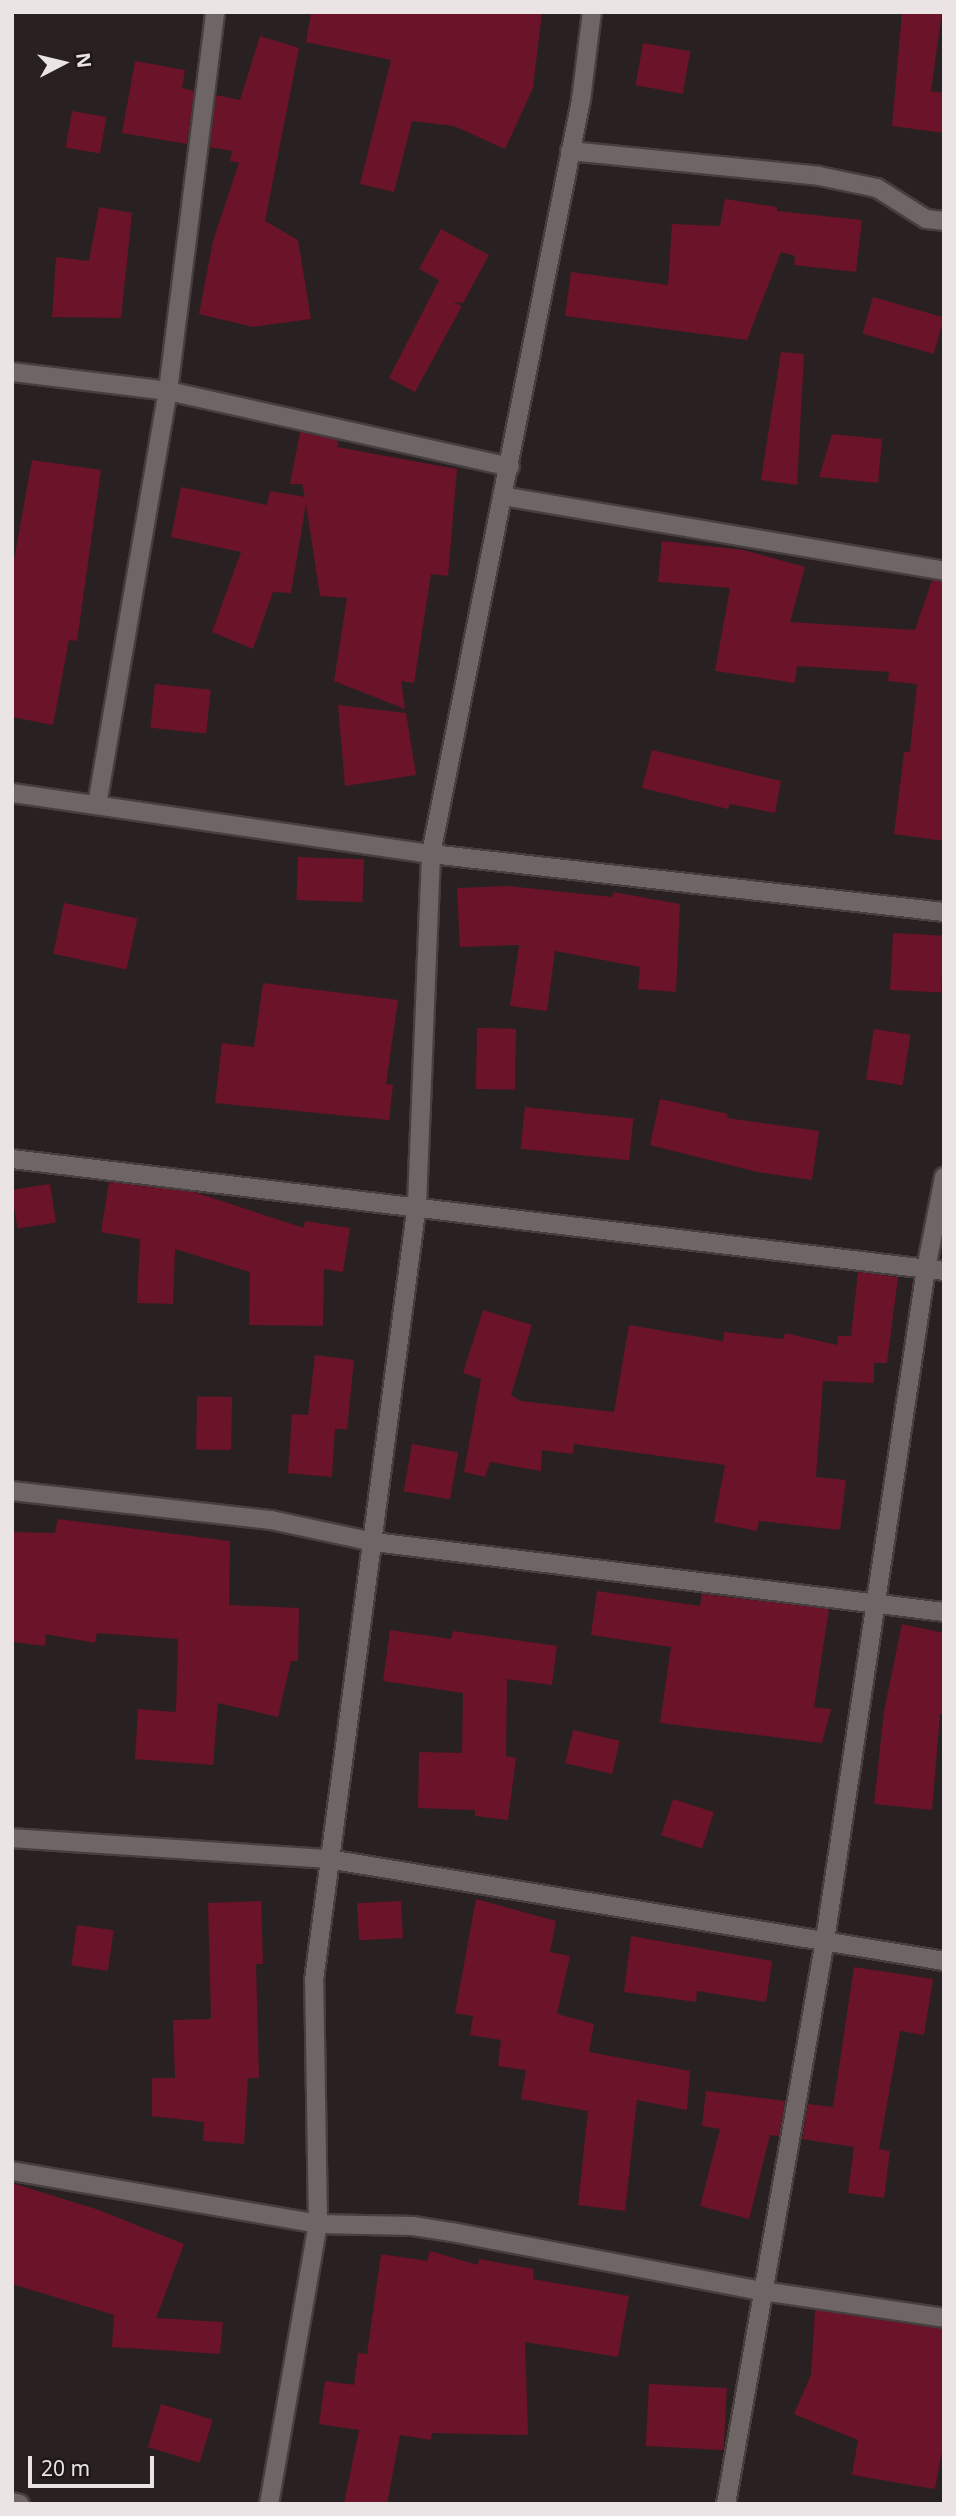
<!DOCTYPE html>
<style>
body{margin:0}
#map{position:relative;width:956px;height:2516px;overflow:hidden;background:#292121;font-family:"Noto Sans",sans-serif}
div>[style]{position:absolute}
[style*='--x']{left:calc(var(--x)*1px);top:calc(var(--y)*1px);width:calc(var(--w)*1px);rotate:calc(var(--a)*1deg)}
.building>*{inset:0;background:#6b1328;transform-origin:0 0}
.roads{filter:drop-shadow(2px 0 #463e3f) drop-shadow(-2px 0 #463e3f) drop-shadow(0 2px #463e3f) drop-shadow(0 -2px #463e3f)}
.minor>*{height:18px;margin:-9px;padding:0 9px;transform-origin:9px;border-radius:9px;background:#6f6565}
span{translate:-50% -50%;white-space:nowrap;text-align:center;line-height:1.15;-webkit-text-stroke:5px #1f1718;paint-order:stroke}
.frame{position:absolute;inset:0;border:14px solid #eae4e5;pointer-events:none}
.north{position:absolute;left:28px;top:28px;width:70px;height:70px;-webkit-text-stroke:5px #1f1718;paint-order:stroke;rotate:83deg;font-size:19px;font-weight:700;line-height:28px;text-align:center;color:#eae4e5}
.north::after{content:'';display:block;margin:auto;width:24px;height:32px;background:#eae4e5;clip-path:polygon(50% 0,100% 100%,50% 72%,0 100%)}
.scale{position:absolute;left:28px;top:2456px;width:126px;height:32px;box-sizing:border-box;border:4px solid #eae4e5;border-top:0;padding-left:9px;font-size:21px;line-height:24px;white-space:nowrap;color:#eae4e5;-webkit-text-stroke:5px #1f1718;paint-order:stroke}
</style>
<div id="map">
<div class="building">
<i style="clip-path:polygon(311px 12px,542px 12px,533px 88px,505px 149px,454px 126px,412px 121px,394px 192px,360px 184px,391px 60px,306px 42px)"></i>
<i style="clip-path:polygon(902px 12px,942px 12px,931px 91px,944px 93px,944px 133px,892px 126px)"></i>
<i style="clip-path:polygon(260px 36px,299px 48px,265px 221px,298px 240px,311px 319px,253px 327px,199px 314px,213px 241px,239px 163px,230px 161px,232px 151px,210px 147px,216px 95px,240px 100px)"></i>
<i style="left:643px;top:43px;width:48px;height:43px;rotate:10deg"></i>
<i style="clip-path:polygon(135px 61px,185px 70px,182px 88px,194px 91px,187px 144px,122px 133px)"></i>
<i style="left:72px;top:111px;width:35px;height:37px;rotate:10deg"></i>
<i style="clip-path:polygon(725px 199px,777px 207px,777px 211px,862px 220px,856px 272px,794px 265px,795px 256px,781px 252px,747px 340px,565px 316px,571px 272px,668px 285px,672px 224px,720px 226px)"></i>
<i style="clip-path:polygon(99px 207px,132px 213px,121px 318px,52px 317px,56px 257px,89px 261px)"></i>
<i style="clip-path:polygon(441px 229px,489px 255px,463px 303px,453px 302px,462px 306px,415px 392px,389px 378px,439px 280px,419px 269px)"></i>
<i style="left:873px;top:297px;width:74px;height:38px;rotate:16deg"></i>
<i style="clip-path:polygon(781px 352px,804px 354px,797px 485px,761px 480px)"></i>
<i style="clip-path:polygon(300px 432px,338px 440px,337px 447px,457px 469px,448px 576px,431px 574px,414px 683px,401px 681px,405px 709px,334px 681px,347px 598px,320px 596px,306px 504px,291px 593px,273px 592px,253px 649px,212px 632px,241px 552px,171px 537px,181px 487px,267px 505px,270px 491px,305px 497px,302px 484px,290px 484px)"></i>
<i style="clip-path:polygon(832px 434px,882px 439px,878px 483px,819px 477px)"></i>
<i style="clip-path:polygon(32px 460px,101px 470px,77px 641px,69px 640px,53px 725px,12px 717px,12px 571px)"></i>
<i style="clip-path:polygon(662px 541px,744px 550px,805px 567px,790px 622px,915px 630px,932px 580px,944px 582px,944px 841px,894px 834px,904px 752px,910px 752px,917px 684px,888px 681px,889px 672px,797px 666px,795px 683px,715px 671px,730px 588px,658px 582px)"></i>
<i style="left:155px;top:684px;width:56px;height:44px;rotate:6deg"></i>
<i style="clip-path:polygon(338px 705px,406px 713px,416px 775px,345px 786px)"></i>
<i style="clip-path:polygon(652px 750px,781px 781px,775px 813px,730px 804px,728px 809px,642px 788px)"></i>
<i style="left:298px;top:857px;width:66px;height:43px;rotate:2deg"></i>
<i style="clip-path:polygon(508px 886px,612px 897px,613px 892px,680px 904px,676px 992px,638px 989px,640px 967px,555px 951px,547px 1011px,510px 1006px,519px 945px,460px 947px,457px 888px)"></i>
<i style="left:64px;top:903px;width:75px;height:52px;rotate:12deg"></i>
<i style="left:893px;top:933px;width:51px;height:57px;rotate:3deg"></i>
<i style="clip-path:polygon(263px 983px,398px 1000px,386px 1084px,393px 1085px,389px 1120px,215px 1103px,222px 1043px,254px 1047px)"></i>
<i style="left:477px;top:1028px;width:39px;height:61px;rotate:1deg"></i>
<i style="left:874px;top:1029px;width:37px;height:51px;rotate:9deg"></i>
<i style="clip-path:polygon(660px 1099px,728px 1114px,727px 1118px,819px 1131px,812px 1180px,757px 1172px,650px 1145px)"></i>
<i style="left:525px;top:1107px;width:109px;height:42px;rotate:6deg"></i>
<i style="clip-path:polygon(109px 1182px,194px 1192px,304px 1228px,305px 1221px,350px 1228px,343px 1272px,324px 1269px,323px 1326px,249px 1325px,250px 1272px,175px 1249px,173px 1304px,137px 1303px,140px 1239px,101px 1232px)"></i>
<i style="left:50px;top:1184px;width:39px;height:39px;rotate:81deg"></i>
<i style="clip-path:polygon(858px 1272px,898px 1277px,887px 1363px,874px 1363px,874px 1383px,823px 1381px,816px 1477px,846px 1480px,840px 1530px,759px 1521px,757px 1531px,714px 1522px,725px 1465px,574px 1444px,573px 1454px,542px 1450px,541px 1471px,490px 1462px,485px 1477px,464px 1472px,481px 1379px,463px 1373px,483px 1310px,532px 1325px,511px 1395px,521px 1401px,614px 1412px,629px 1325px,723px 1341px,724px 1332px,783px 1339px,785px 1333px,837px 1345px,838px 1336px,851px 1336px)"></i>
<i style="clip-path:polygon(315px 1355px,354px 1360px,347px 1429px,335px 1429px,332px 1477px,288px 1473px,292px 1414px,308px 1415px)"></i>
<i style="left:232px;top:1397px;width:53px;height:35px;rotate:91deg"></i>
<i style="left:412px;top:1444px;width:47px;height:48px;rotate:10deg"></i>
<i style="clip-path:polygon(58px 1519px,230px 1541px,229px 1605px,299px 1608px,298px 1661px,291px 1661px,278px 1717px,218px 1703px,213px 1765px,135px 1759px,138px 1709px,176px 1712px,178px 1639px,97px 1633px,95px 1643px,46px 1634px,45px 1646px,12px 1642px,12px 1532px,55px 1533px)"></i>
<i style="clip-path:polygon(597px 1591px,700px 1606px,702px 1594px,829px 1609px,814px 1707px,831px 1709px,822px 1743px,660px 1723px,671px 1647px,591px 1635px)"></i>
<i style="clip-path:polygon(902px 1624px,944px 1633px,944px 1715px,940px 1714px,932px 1810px,874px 1804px,884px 1711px)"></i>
<i style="clip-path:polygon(390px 1630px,451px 1639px,453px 1631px,557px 1646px,552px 1685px,507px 1679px,506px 1756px,516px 1758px,508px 1820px,475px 1816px,475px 1810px,418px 1808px,419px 1752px,462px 1753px,463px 1693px,383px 1681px)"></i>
<i style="left:573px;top:1730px;width:48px;height:34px;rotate:13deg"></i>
<i style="left:673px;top:1799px;width:43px;height:38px;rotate:18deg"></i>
<i style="clip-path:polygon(476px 1899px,556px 1921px,550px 1952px,570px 1956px,557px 2014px,594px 2024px,589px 2052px,690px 2071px,687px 2110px,637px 2100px,625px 2211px,578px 2205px,588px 2111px,521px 2099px,526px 2070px,498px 2066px,501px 2040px,470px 2035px,473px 2016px,455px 2013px)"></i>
<i style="clip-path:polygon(261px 1901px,263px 1964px,256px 1964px,259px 2078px,248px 2078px,244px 2144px,203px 2141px,204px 2122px,152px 2116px,152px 2078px,175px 2078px,173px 2020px,211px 2019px,208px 1903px)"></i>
<i style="left:401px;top:1901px;width:37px;height:44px;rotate:87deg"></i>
<i style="left:77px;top:1925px;width:37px;height:41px;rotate:8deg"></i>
<i style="clip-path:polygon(631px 1936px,772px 1961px,766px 2002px,697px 1991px,696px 2002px,624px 1992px)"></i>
<i style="clip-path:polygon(854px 1967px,933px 1979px,924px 2035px,900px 2031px,879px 2149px,890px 2151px,884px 2198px,848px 2193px,854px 2147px,802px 2139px,808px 2104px,833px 2107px)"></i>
<i style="clip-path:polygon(706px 2091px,785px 2101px,779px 2136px,770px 2135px,749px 2219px,700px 2206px,720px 2129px,702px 2126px)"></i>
<i style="clip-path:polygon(12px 2183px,99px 2210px,184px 2244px,156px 2318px,223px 2322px,220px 2354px,112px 2347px,114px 2315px,12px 2284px)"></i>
<i style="clip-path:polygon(430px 2251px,478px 2265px,479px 2259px,534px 2269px,533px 2279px,629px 2296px,618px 2357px,525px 2342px,528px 2435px,432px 2433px,431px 2440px,400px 2435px,387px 2504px,344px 2504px,359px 2430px,319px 2424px,325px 2381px,354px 2385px,358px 2353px,367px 2354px,381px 2254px,427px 2261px)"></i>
<i style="clip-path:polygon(815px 2310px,944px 2329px,944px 2440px,935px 2489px,852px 2475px,858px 2440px,794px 2414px,811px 2375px)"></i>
<i style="left:649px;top:2384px;width:78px;height:62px;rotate:3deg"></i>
<i style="left:161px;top:2404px;width:54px;height:45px;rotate:17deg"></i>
</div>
<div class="roads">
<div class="minor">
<i style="--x:570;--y:151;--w:250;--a:5.7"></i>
<i style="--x:819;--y:176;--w:59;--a:11.7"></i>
<i style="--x:877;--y:188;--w:58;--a:32.3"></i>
<i style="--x:926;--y:219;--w:18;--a:6"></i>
<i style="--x:12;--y:372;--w:157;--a:6.9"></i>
<i style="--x:168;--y:391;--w:350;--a:12.5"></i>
<i style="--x:502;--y:496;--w:448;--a:9.6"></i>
<i style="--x:12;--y:793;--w:423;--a:8.3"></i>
<i style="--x:431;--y:854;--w:516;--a:6.45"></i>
<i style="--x:97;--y:805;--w:420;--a:-80.3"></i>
<i style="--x:168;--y:391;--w:382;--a:-82.9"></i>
<i style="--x:12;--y:1159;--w:939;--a:6.85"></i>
<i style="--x:12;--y:1491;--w:261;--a:6.4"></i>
<i style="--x:271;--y:1520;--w:105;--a:12.1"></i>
<i style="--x:374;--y:1542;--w:574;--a:7"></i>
<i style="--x:12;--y:1838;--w:317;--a:3.8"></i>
<i style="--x:328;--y:1859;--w:624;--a:9.4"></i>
<i style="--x:12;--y:2171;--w:311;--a:9.8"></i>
<i style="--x:318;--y:2224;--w:95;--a:1.2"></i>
<i style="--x:413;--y:2226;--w:39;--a:9"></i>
<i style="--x:452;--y:2232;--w:316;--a:10.8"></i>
<i style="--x:762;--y:2291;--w:184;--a:8.4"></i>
<i style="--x:12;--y:2502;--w:8;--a:14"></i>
<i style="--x:269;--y:2504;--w:284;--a:-80.1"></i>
<i style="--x:318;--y:2224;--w:244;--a:-90.9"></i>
<i style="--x:314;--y:1980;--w:783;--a:-82.44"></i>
<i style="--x:417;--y:1204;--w:350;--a:-87.7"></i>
<i style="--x:431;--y:854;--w:769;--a:-78.75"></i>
<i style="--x:581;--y:100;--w:89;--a:-82.9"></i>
<i style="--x:726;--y:2504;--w:573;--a:-80.04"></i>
<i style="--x:825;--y:1940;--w:679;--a:-81.44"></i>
<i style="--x:926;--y:1269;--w:94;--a:-78.9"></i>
</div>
</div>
<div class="frame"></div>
<div class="north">N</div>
<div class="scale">20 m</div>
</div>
